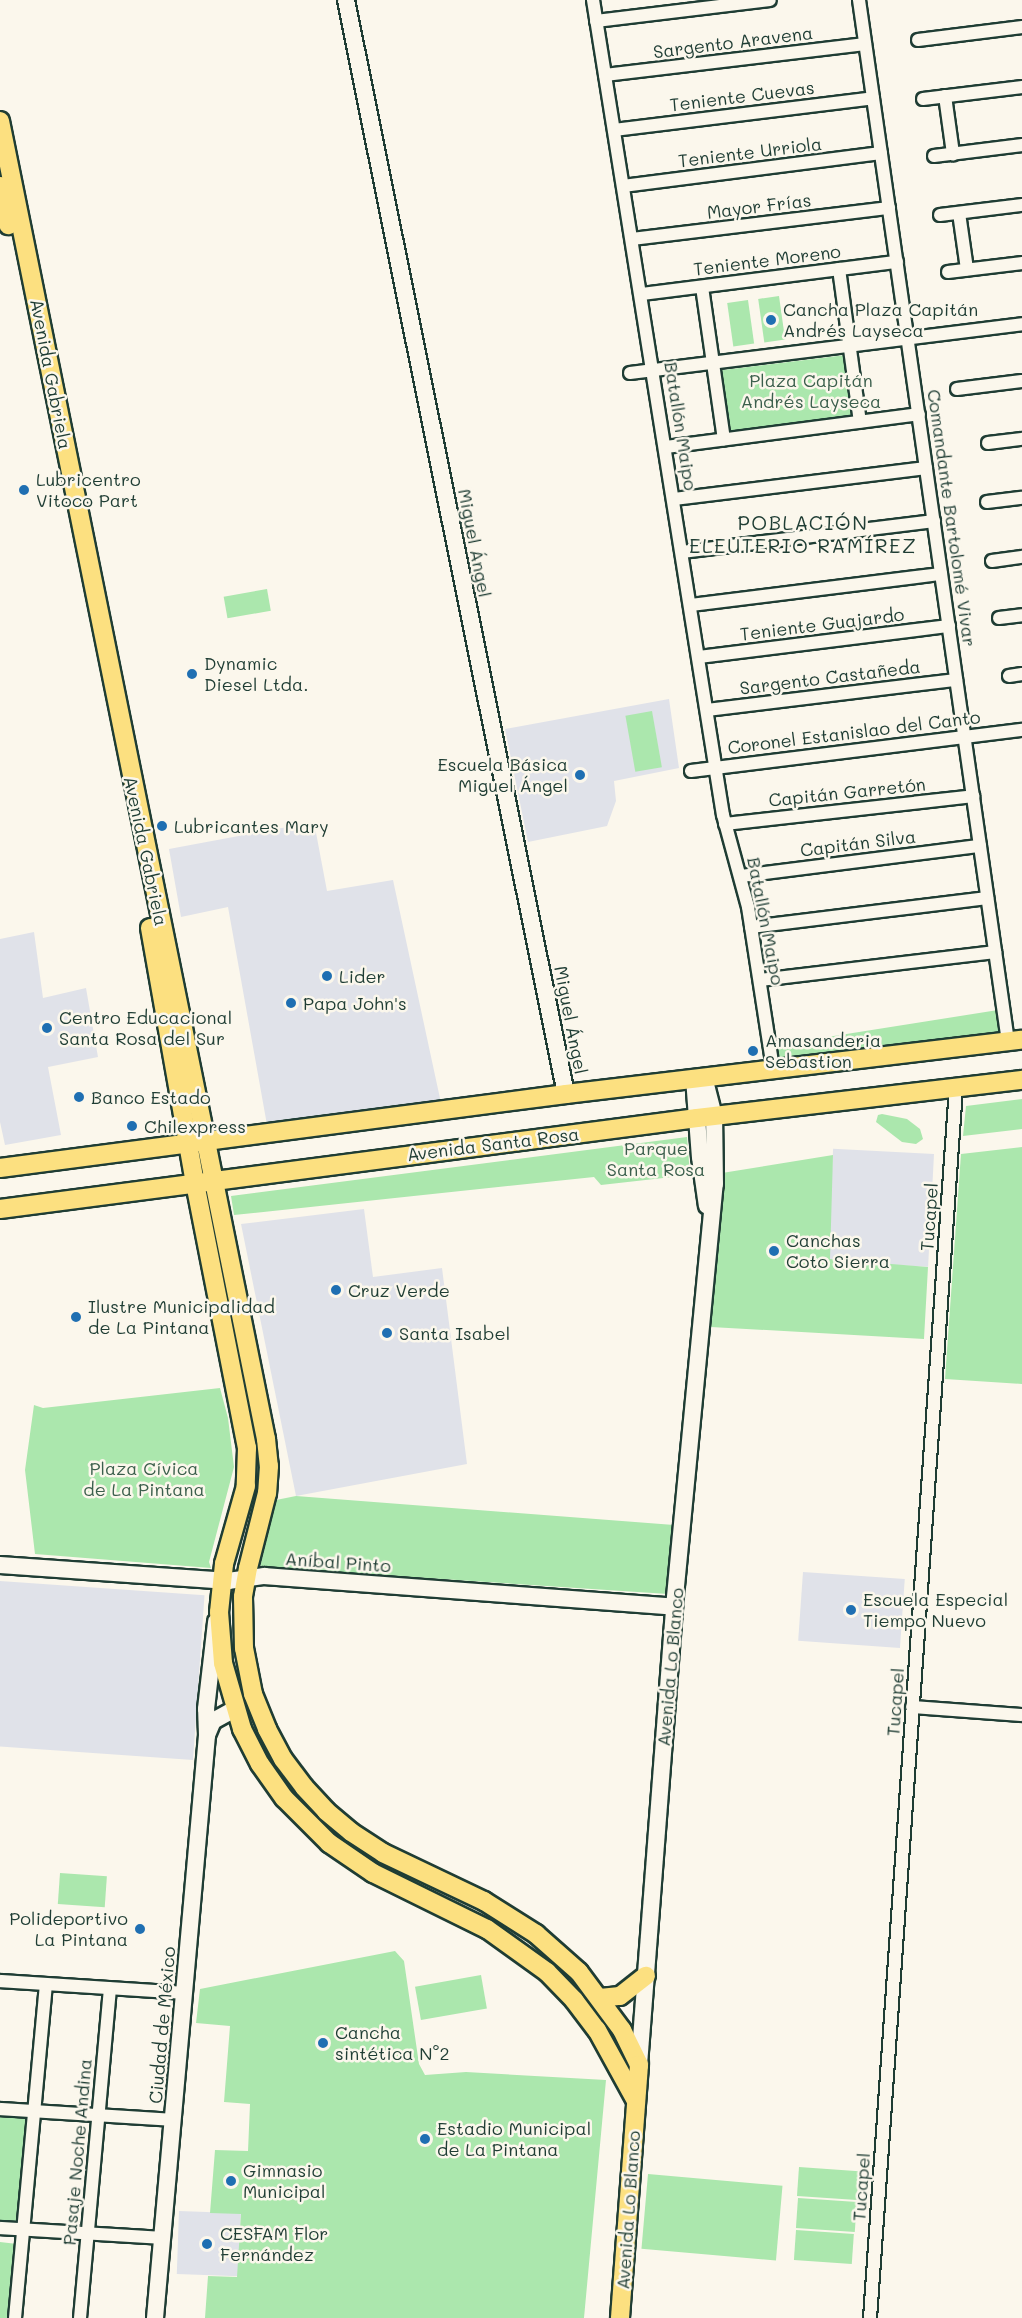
<!DOCTYPE html>
<meta charset="utf-8">
<style>
body{margin:0}
#map{position:relative;width:1022px;height:2318px;overflow:hidden;background:#fbf7ec;font-family:Mali,sans-serif}
div>[style]{position:absolute}
[style*='--x']{left:calc(var(--x)*1px);top:calc(var(--y)*1px);width:calc(var(--w)*1px);rotate:calc(var(--a)*1deg)}
.built>*{inset:0;background:#e0e2e9;transform-origin:0 0}
.green>*{inset:0;background:#abe7ad;transform-origin:0 0}
.roads{filter:drop-shadow(2px 0 #1f3d34) drop-shadow(-2px 0 #1f3d34) drop-shadow(0 2px #1f3d34) drop-shadow(0 -2px #1f3d34)}
.street>*{height:12px;margin:-6px;padding:0 6px;transform-origin:6px;border-radius:6px;background:#fbf7ec}
.secondary>*{height:16px;margin:-8px;padding:0 8px;transform-origin:8px;border-radius:8px;background:#fbf7ec}
.primary>*{height:18px;margin:-9px;padding:0 9px;transform-origin:9px;border-radius:9px;background:#fce080}
.dots>*{width:16px;height:16px;translate:-50% -50%;box-sizing:border-box;border:3px solid #fbf7ec;border-radius:50%}
span{translate:-50% -50%;white-space:nowrap;text-align:center;line-height:1.15;-webkit-text-stroke:5px #fbf7ec;paint-order:stroke}
.street-label{font-size:18px;color:#1f3d34}
.poi-label{font-size:18px;color:#1f3d34}
.left{translate:0 -50%;text-align:left}
.right{translate:-100% -50%;text-align:right}
.park-label{font-size:18px;color:#3b5f4c}
.neighbourhood-label{font-size:20px;color:#1f3d34;letter-spacing:1.5px}
</style>
<div id="map">
<div class="built">
<i style="clip-path:polygon(669px 699px,679px 768px,614px 781px,616px 801px,607px 826px,528px 842px,505px 729px)"></i>
<i style="clip-path:polygon(314px 822px,327px 891px,393px 880px,441px 1103px,267px 1125px,228px 907px,181px 917px,169px 849px)"></i>
<i style="clip-path:polygon(34px 932px,43px 998px,86px 988px,98px 1057px,48px 1067px,61px 1135px,5px 1145px,0 1122px,0 939px)"></i>
<i style="left:934px;top:1154px;width:113px;height:101px;rotate:93deg"></i>
<i style="clip-path:polygon(364px 1209px,373px 1277px,442px 1268px,467px 1464px,296px 1496px,241px 1224px)"></i>
<i style="left:803px;top:1572px;width:102px;height:69px;rotate:4deg"></i>
<i style="left:0;top:1581px;width:205px;height:165px;rotate:4deg"></i>
<i style="left:179px;top:2211px;width:62px;height:63px;rotate:2deg"></i>
</div>
<div class="green">
<i style="left:779px;top:296px;width:44px;height:21px;rotate:82deg"></i>
<i style="left:748px;top:300px;width:44px;height:21px;rotate:82deg"></i>
<i style="left:846px;top:355px;width:63px;height:128px;rotate:83deg"></i>
<i style="left:267px;top:589px;width:22px;height:44px;rotate:80deg"></i>
<i style="left:652px;top:711px;width:57px;height:27px;rotate:80deg"></i>
<i style="left:998px;top:1010px;width:25px;height:227px;rotate:81deg"></i>
<i style="clip-path:polygon(1022px 1099px,1022px 1129px,963px 1136px,966px 1106px)"></i>
<i style="clip-path:polygon(882px 1114px,907px 1119px,920px 1129px,923px 1139px,916px 1144px,902px 1142px,876px 1122px,878px 1115px)"></i>
<i style="clip-path:polygon(687px 1137px,690px 1175px,601px 1185px,594px 1177px,234px 1215px,231px 1196px)"></i>
<i style="clip-path:polygon(1022px 1147px,1022px 1384px,945px 1379px,961px 1154px)"></i>
<i style="clip-path:polygon(833px 1155px,830px 1259px,928px 1267px,924px 1339px,711px 1327px,722px 1173px)"></i>
<i style="clip-path:polygon(220px 1388px,228px 1418px,234px 1467px,209px 1562px,211px 1568px,35px 1554px,25px 1470px,34px 1405px,43px 1408px)"></i>
<i style="clip-path:polygon(296px 1496px,674px 1525px,668px 1594px,260px 1567px,276px 1500px)"></i>
<i style="left:60px;top:1873px;width:47px;height:31px;rotate:4deg"></i>
<i style="clip-path:polygon(395px 1951px,404px 1961px,419px 2064px,425px 2075px,466px 2072px,606px 2080px,584px 2318px,205px 2318px,208px 2276px,237px 2277px,241px 2214px,210px 2213px,215px 2150px,248px 2151px,250px 2104px,224px 2102px,230px 2026px,196px 2023px,200px 1989px)"></i>
<i style="left:481px;top:1975px;width:34px;height:67px;rotate:80deg"></i>
<i style="clip-path:polygon(0 2116px,28px 2119px,16px 2223px,0 2223px)"></i>
<i style="left:799px;top:2167px;width:60px;height:29px;rotate:4deg"></i>
<i style="left:648px;top:2174px;width:135px;height:75px;rotate:5deg"></i>
<i style="left:798px;top:2198px;width:59px;height:30px;rotate:4deg"></i>
<i style="left:796px;top:2230px;width:58px;height:30px;rotate:4deg"></i>
<i style="clip-path:polygon(0 2242px,17px 2244px,10px 2318px,0 2318px)"></i>
</div>
<div class="roads">
<div class="street">
<i style="--x:593;--y:0;--w:825;--a:80.94"></i>
<i style="--x:723;--y:815;--w:95;--a:74.8"></i>
<i style="--x:748;--y:907;--w:164;--a:81.2"></i>
<i style="--x:859;--y:0;--w:1053;--a:81.86"></i>
<i style="--x:596;--y:21;--w:175;--a:-6.9"></i>
<i style="--x:918;--y:40;--w:105;--a:-7.1"></i>
<i style="--x:605;--y:75;--w:262;--a:-6.8"></i>
<i style="--x:945;--y:96;--w:59;--a:82.1"></i>
<i style="--x:923;--y:99;--w:100;--a:-6.9"></i>
<i style="--x:614;--y:130;--w:261;--a:-7"></i>
<i style="--x:934;--y:156;--w:89;--a:-7.1"></i>
<i style="--x:623;--y:186;--w:260;--a:-7.3"></i>
<i style="--x:959;--y:213;--w:57;--a:81.9"></i>
<i style="--x:940;--y:215;--w:83;--a:-7"></i>
<i style="--x:632;--y:239;--w:259;--a:-6.9"></i>
<i style="--x:839;--y:269;--w:154;--a:82.2"></i>
<i style="--x:948;--y:272;--w:75;--a:-6.9"></i>
<i style="--x:702;--y:287;--w:154;--a:81.8"></i>
<i style="--x:642;--y:294;--w:257;--a:-7.2"></i>
<i style="--x:630;--y:373;--w:395;--a:-7.1"></i>
<i style="--x:957;--y:389;--w:65;--a:-7"></i>
<i style="--x:988;--y:443;--w:34;--a:-7"></i>
<i style="--x:666;--y:447;--w:255;--a:-7.4"></i>
<i style="--x:674;--y:499;--w:254;--a:-7"></i>
<i style="--x:987;--y:502;--w:35;--a:-7"></i>
<i style="--x:682;--y:552;--w:254;--a:-7"></i>
<i style="--x:992;--y:561;--w:30;--a:-8"></i>
<i style="--x:691;--y:605;--w:252;--a:-7.1"></i>
<i style="--x:999;--y:618;--w:23;--a:-7"></i>
<i style="--x:699;--y:657;--w:252;--a:-7.1"></i>
<i style="--x:1009;--y:676;--w:13;--a:-9"></i>
<i style="--x:707;--y:710;--w:251;--a:-6.9"></i>
<i style="--x:691;--y:771;--w:334;--a:-7.1"></i>
<i style="--x:725;--y:824;--w:250;--a:-6.4"></i>
<i style="--x:741;--y:876;--w:241;--a:-7.2"></i>
<i style="--x:751;--y:927;--w:238;--a:-7"></i>
<i style="--x:760;--y:980;--w:237;--a:-6.8"></i>
<i style="--x:912;--y:1707;--w:110;--a:4.2"></i>
<i style="--x:0;--y:1981;--w:184;--a:3.7"></i>
<i style="--x:0;--y:2109;--w:173;--a:3.6"></i>
<i style="--x:0;--y:2228;--w:162;--a:3.5"></i>
<i style="--x:15;--y:2318;--w:335;--a:-84.7"></i>
<i style="--x:80;--y:2318;--w:331;--a:-84.8"></i>
<i style="--x:870;--y:2318;--w:1233;--a:-86"></i>
</div>
<div class="secondary">
<i style="--x:346;--y:0;--w:1116;--a:78.63"></i>
<i style="--x:694;--y:1078;--w:79;--a:85.7"></i>
<i style="--x:700;--y:1157;--w:49;--a:81.9"></i>
<i style="--x:0;--y:1565;--w:229;--a:4"></i>
<i style="--x:228;--y:1581;--w:37;--a:-8"></i>
<i style="--x:265;--y:1576;--w:410;--a:4.3"></i>
<i style="--x:207;--y:1735;--w:15;--a:-67"></i>
<i style="--x:213;--y:1721;--w:25;--a:-29"></i>
<i style="--x:639;--y:2065;--w:459;--a:-85.6"></i>
<i style="--x:674;--y:1607;--w:425;--a:-84.5"></i>
<i style="--x:715;--y:1184;--w:68;--a:-90.8"></i>
<i style="--x:714;--y:1116;--w:40;--a:-104.4"></i>
<i style="--x:155;--y:2318;--w:585;--a:-84.9"></i>
<i style="--x:207;--y:1735;--w:26;--a:-92"></i>
<i style="--x:206;--y:1709;--w:88;--a:-83.4"></i>
</div>
<div class="primary">
<i style="--x:0;--y:121;--w:1345;--a:78.59"></i>
<i style="--x:266;--y:1439;--w:27;--a:84"></i>
<i style="--x:269;--y:1466;--w:27;--a:94"></i>
<i style="--x:267;--y:1493;--w:77;--a:104.2"></i>
<i style="--x:248;--y:1568;--w:29;--a:100"></i>
<i style="--x:243;--y:1597;--w:51;--a:88.9"></i>
<i style="--x:244;--y:1648;--w:47;--a:78.9"></i>
<i style="--x:253;--y:1694;--w:38;--a:68"></i>
<i style="--x:267;--y:1729;--w:34;--a:62"></i>
<i style="--x:283;--y:1759;--w:35;--a:53"></i>
<i style="--x:304;--y:1787;--w:33;--a:47"></i>
<i style="--x:326;--y:1811;--w:33;--a:40"></i>
<i style="--x:351;--y:1832;--w:38;--a:33"></i>
<i style="--x:383;--y:1853;--w:112;--a:25.4"></i>
<i style="--x:484;--y:1901;--w:62;--a:32.4"></i>
<i style="--x:536;--y:1934;--w:57;--a:41.5"></i>
<i style="--x:579;--y:1972;--w:72;--a:53.4"></i>
<i style="--x:622;--y:2030;--w:39;--a:64"></i>
<i style="--x:639;--y:2065;--w:254;--a:94.3"></i>
<i style="--x:0;--y:186;--w:40;--a:78"></i>
<i style="--x:150;--y:928;--w:259;--a:80"></i>
<i style="--x:195;--y:1183;--w:270;--a:78.9"></i>
<i style="--x:247;--y:1448;--w:38;--a:92"></i>
<i style="--x:246;--y:1486;--w:81;--a:105.8"></i>
<i style="--x:224;--y:1564;--w:48;--a:95.9"></i>
<i style="--x:219;--y:1612;--w:51;--a:85.5"></i>
<i style="--x:223;--y:1663;--w:69;--a:73.9"></i>
<i style="--x:242;--y:1729;--w:39;--a:63"></i>
<i style="--x:260;--y:1764;--w:42;--a:54.8"></i>
<i style="--x:284;--y:1798;--w:64;--a:45"></i>
<i style="--x:329;--y:1843;--w:53;--a:34.3"></i>
<i style="--x:373;--y:1873;--w:127;--a:26.2"></i>
<i style="--x:487;--y:1929;--w:74;--a:35.6"></i>
<i style="--x:547;--y:1972;--w:39;--a:46"></i>
<i style="--x:574;--y:2000;--w:38;--a:53"></i>
<i style="--x:597;--y:2030;--w:81;--a:61.2"></i>
<i style="--x:0;--y:1168;--w:571;--a:-7.45"></i>
<i style="--x:566;--y:1094;--w:459;--a:-6.8"></i>
<i style="--x:0;--y:1209;--w:703;--a:-7.44"></i>
<i style="--x:697;--y:1118;--w:327;--a:-6.7"></i>
<i style="--x:600;--y:1998;--w:20;--a:-6"></i>
<i style="--x:620;--y:1996;--w:33;--a:-38"></i>
</div>
</div>
<div class="dots">
<i style="left:771px;top:320px;background:#1f6fb2"></i>
<i style="left:24px;top:490px;background:#1f6fb2"></i>
<i style="left:192px;top:674px;background:#1f6fb2"></i>
<i style="left:580px;top:775px;background:#1f6fb2"></i>
<i style="left:162px;top:826px;background:#1f6fb2"></i>
<i style="left:327px;top:976px;background:#1f6fb2"></i>
<i style="left:291px;top:1003px;background:#1f6fb2"></i>
<i style="left:47px;top:1028px;background:#1f6fb2"></i>
<i style="left:753px;top:1051px;background:#1f6fb2"></i>
<i style="left:79px;top:1097px;background:#1f6fb2"></i>
<i style="left:132px;top:1126px;background:#1f6fb2"></i>
<i style="left:774px;top:1251px;background:#1f6fb2"></i>
<i style="left:336px;top:1290px;background:#1f6fb2"></i>
<i style="left:76px;top:1317px;background:#1f6fb2"></i>
<i style="left:387px;top:1333px;background:#1f6fb2"></i>
<i style="left:851px;top:1610px;background:#1f6fb2"></i>
<i style="left:140px;top:1929px;background:#1f6fb2"></i>
<i style="left:323px;top:2043px;background:#1f6fb2"></i>
<i style="left:425px;top:2139px;background:#1f6fb2"></i>
<i style="left:231px;top:2181px;background:#1f6fb2"></i>
<i style="left:207px;top:2244px;background:#1f6fb2"></i>
</div>
<div class="street-label">
<span style="left:733px;top:42px;rotate:-7deg">Sargento Aravena</span>
<span style="left:742px;top:96px;rotate:-7deg">Teniente Cuevas</span>
<span style="left:750px;top:152px;rotate:-7deg">Teniente Urriola</span>
<span style="left:759px;top:206px;rotate:-7deg">Mayor Frías</span>
<span style="left:767px;top:260px;rotate:-7deg">Teniente Moreno</span>
<span style="left:51px;top:374px;rotate:79deg">Avenida Gabriela</span>
<span style="left:681px;top:426px;rotate:81deg">Batallón Maipo</span>
<span style="left:952px;top:518px;rotate:82deg">Comandante Bartolomé Vivar</span>
<span style="left:475px;top:543px;rotate:79deg">Miguel Ángel</span>
<span style="left:822px;top:624px;rotate:-7deg">Teniente Guajardo</span>
<span style="left:830px;top:677px;rotate:-7deg">Sargento Castañeda</span>
<span style="left:854px;top:732px;rotate:-7deg">Coronel Estanislao del Canto</span>
<span style="left:847px;top:792px;rotate:-6deg">Capitán Garretón</span>
<span style="left:858px;top:843px;rotate:-7deg">Capitán Silva</span>
<span style="left:146px;top:851px;rotate:78deg">Avenida Gabriela</span>
<span style="left:766px;top:921px;rotate:79deg">Batallón Maipo</span>
<span style="left:571px;top:1020px;rotate:79deg">Miguel Ángel</span>
<span style="left:493px;top:1144px;rotate:-7deg">Avenida Santa Rosa</span>
<span style="left:929px;top:1217px;rotate:-86deg">Tucapel</span>
<span style="left:338px;top:1562px;rotate:4deg">Aníbal Pinto</span>
<span style="left:670px;top:1667px;rotate:-85deg">Avenida Lo Blanco</span>
<span style="left:895px;top:1702px;rotate:-86deg">Tucapel</span>
<span style="left:162px;top:2025px;rotate:-85deg">Ciudad de México</span>
<span style="left:77px;top:2152px;rotate:-85deg">Pasaje Noche Andina</span>
<span style="left:861px;top:2187px;rotate:-86deg">Tucapel</span>
<span style="left:628px;top:2210px;rotate:-86deg">Avenida Lo Blanco</span>
</div>
<div class="poi-label">
<span class="left" style="left:783px;top:320px">Cancha Plaza Capitán<br>Andrés Layseca</span>
<span class="left" style="left:36px;top:490px">Lubricentro<br>Vitoco Part</span>
<span class="left" style="left:204px;top:674px">Dynamic<br>Diesel Ltda.</span>
<span class="right" style="left:568px;top:775px">Escuela Básica<br>Miguel Ángel</span>
<span class="left" style="left:174px;top:826px">Lubricantes Mary</span>
<span class="left" style="left:339px;top:976px">Lider</span>
<span class="left" style="left:303px;top:1003px">Papa John's</span>
<span class="left" style="left:59px;top:1028px">Centro Educacional<br>Santa Rosa del Sur</span>
<span class="left" style="left:765px;top:1051px">Amasanderia<br>Sebastion</span>
<span class="left" style="left:91px;top:1097px">Banco Estado</span>
<span class="left" style="left:144px;top:1126px">Chilexpress</span>
<span class="left" style="left:786px;top:1251px">Canchas<br>Coto Sierra</span>
<span class="left" style="left:348px;top:1290px">Cruz Verde</span>
<span class="left" style="left:88px;top:1317px">Ilustre Municipalidad<br>de La Pintana</span>
<span class="left" style="left:399px;top:1333px">Santa Isabel</span>
<span class="left" style="left:863px;top:1610px">Escuela Especial<br>Tiempo Nuevo</span>
<span class="right" style="left:128px;top:1929px">Polideportivo<br>La Pintana</span>
<span class="left" style="left:335px;top:2043px">Cancha<br>sintética N°2</span>
<span class="left" style="left:437px;top:2139px">Estadio Municipal<br>de La Pintana</span>
<span class="left" style="left:243px;top:2181px">Gimnasio<br>Municipal</span>
<span class="left" style="left:220px;top:2244px">CESFAM Flor<br>Fernández</span>
</div>
<div class="park-label">
<span style="left:811px;top:391px">Plaza Capitán<br>Andrés Layseca</span>
<span style="left:656px;top:1159px">Parque<br>Santa Rosa</span>
<span style="left:144px;top:1479px">Plaza Cívica<br>de La Pintana</span>
</div>
<div class="neighbourhood-label">
<span style="left:803px;top:534px">POBLACIÓN<br>ELEUTERIO RAMÍREZ</span>
</div>
</div>
